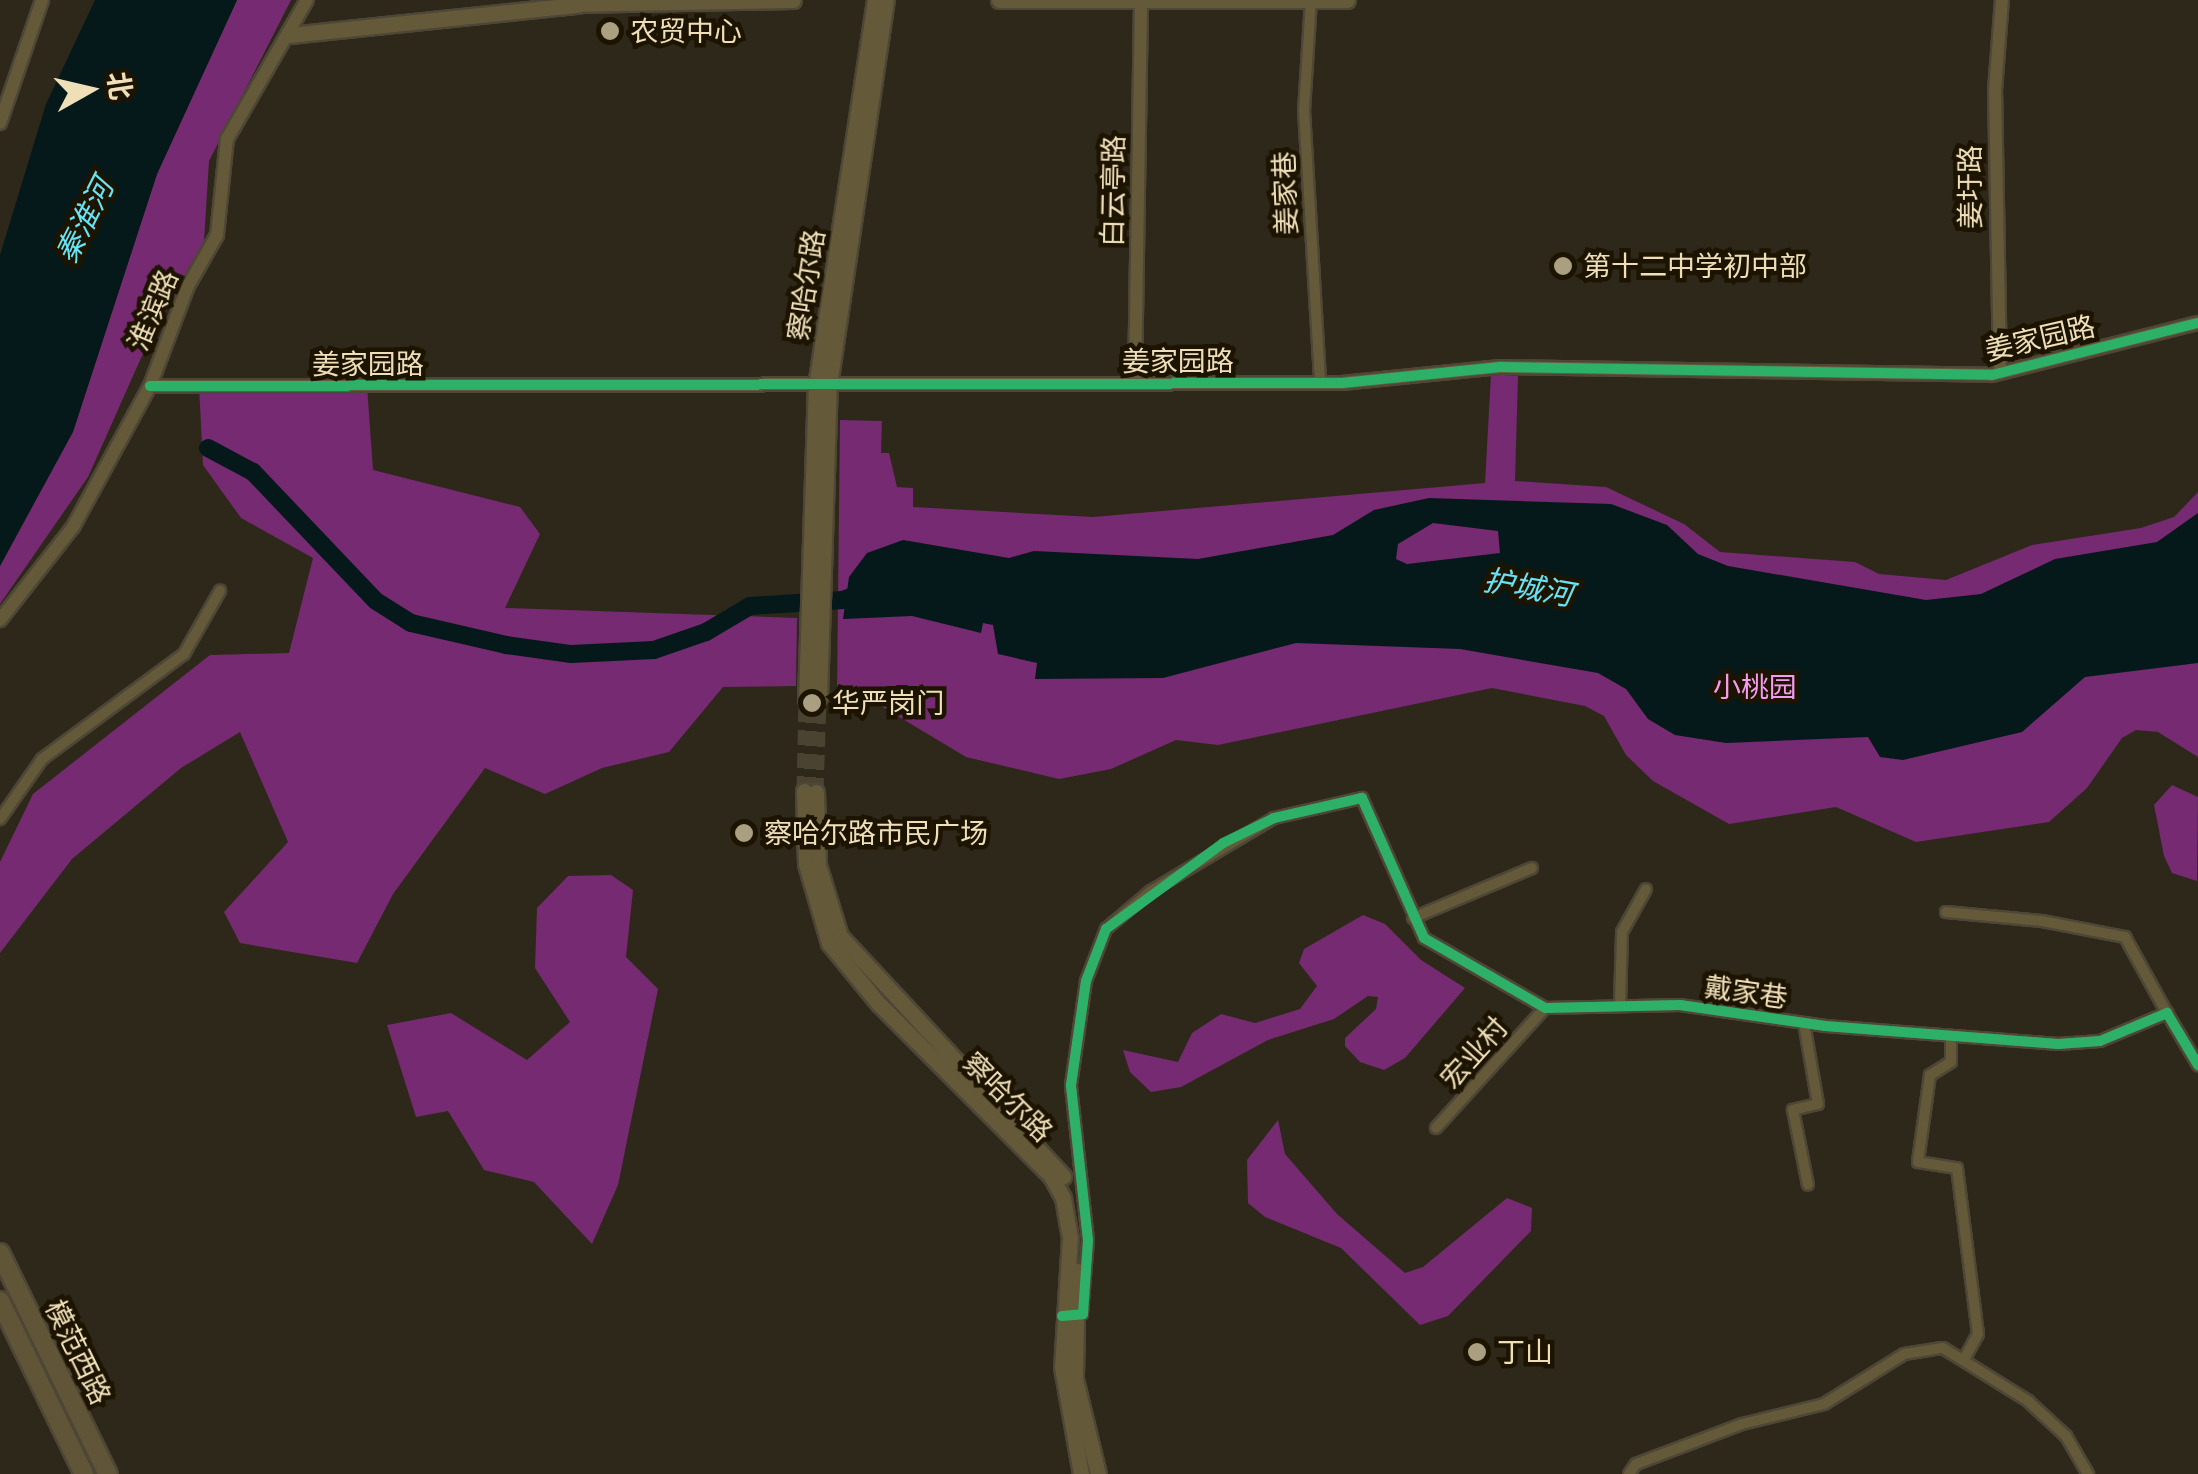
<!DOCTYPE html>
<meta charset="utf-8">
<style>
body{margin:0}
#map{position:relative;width:2198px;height:1474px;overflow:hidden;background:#2e281a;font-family:Figtree,"Noto Sans SC",sans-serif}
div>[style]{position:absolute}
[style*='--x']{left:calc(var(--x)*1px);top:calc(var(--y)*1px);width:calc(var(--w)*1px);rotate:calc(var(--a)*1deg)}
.green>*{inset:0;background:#752a71}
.water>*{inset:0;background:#05191b}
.river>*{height:18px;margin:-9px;padding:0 9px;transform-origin:9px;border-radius:9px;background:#05191b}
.secondary-tunnel>*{height:15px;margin-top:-7.5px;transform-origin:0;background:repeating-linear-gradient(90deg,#4b4332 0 15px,transparent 0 23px)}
.roads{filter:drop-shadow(2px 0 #4e4636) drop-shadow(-2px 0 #4e4636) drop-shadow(0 2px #4e4636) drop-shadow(0 -2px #4e4636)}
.minor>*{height:10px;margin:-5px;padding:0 5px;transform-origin:5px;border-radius:5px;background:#645938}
.tertiary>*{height:12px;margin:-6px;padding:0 6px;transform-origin:6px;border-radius:6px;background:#645938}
.secondary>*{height:15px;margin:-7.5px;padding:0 7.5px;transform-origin:7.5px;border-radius:7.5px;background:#645938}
.primary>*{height:18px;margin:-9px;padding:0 9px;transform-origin:9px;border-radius:9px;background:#605637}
.cycleway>*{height:10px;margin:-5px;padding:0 5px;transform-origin:5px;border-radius:5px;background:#2db169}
.dots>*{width:28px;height:28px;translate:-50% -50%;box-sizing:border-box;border:5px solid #1d1400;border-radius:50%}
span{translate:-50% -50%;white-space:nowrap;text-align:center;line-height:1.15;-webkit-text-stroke:9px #1d1400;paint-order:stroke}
.poi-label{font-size:28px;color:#efdfb9}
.left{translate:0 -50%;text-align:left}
.street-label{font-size:28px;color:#efdfb9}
.park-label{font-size:28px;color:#f49bf0}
.water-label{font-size:30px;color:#67e3f6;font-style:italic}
.north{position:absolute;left:40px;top:40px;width:100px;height:100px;-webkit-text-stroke:8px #1d1400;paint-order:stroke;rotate:82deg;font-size:28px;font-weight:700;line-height:40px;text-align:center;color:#efdfb9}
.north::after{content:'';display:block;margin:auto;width:35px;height:45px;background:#efdfb9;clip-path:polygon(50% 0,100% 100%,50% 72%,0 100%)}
</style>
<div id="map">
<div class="green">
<i style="clip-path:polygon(237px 0,291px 0,209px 161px,204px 241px,141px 358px,88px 477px,0 604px,0 566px,73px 431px,157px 174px)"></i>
<i style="clip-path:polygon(1491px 374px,1518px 376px,1515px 481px,1606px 487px,1684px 524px,1720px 552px,1855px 562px,1879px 574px,1946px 580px,2032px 545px,2141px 528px,2174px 517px,2198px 492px,2198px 757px,2158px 732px,2136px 730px,2122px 738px,2087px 788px,2049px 822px,1916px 842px,1836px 807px,1729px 824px,1653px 781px,1626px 755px,1604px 716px,1585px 706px,1492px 688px,1218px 745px,1176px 740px,1111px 769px,1059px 779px,966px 757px,856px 691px,837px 692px,840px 420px,882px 421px,881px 453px,889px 453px,897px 487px,913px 488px,913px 507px,1093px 517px,1485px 483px)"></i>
<i style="clip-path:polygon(199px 386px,367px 386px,373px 470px,520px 507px,540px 534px,505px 608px,797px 618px,796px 686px,723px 687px,669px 752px,602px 768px,545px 794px,485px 768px,393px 894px,357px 963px,240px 943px,224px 912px,288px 842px,240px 732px,181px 768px,72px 859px,0 953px,0 862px,33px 794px,210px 655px,289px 653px,313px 558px,241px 518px,203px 465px)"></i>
<i style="clip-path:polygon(2172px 785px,2198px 797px,2197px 881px,2172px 873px,2164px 856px,2154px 805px)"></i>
<i style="clip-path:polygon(611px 875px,633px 890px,626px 957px,658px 989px,618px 1185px,592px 1244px,534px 1182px,484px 1170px,448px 1111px,416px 1117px,387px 1025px,451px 1013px,527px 1060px,570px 1022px,535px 968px,537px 908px,568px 876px)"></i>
<i style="clip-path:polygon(1363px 915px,1385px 924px,1421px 960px,1465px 988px,1405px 1058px,1384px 1070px,1360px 1062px,1345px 1046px,1345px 1038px,1376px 1009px,1378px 997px,1368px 996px,1334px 1019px,1268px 1040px,1181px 1087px,1151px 1092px,1130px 1072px,1123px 1050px,1178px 1062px,1192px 1033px,1221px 1014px,1255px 1023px,1300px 1009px,1317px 986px,1299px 963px,1304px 949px)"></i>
<i style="clip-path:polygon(1278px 1120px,1285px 1154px,1337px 1214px,1405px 1273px,1423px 1267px,1507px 1198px,1532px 1208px,1531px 1231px,1448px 1316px,1420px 1325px,1341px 1248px,1265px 1217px,1248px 1203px,1247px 1160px)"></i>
</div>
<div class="water">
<i style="clip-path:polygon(95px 0,237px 0,157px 174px,73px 432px,0 566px,0 255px,46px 104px)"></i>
<i style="clip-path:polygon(evenodd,1429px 498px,1611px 504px,1667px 525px,1698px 554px,1728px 566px,1926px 600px,1981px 594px,2055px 559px,2157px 542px,2198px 513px,2198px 663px,2085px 677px,2022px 732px,1903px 760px,1880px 757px,1868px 737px,1726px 743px,1675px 735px,1648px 719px,1626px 689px,1598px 673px,1460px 649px,1296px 643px,1163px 678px,1035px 679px,1037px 663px,998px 654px,993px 625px,983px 623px,981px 633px,912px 616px,843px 619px,849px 577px,867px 553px,903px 540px,1009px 558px,1034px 551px,1198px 559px,1333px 535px,1374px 510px,1429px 498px,1433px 523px,1498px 531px,1500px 553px,1407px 564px,1396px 559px,1398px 544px,1433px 523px)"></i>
</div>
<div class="river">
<i style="--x:208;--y:448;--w:51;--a:28.1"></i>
<i style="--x:253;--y:472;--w:178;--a:46.4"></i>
<i style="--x:376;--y:601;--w:41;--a:32.2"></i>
<i style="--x:411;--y:623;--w:98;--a:13"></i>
<i style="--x:506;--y:645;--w:66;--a:7.9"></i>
<i style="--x:571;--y:654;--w:83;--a:-2.8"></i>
<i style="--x:654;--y:650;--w:55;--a:-19.1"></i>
<i style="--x:706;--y:632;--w:51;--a:-30.6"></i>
<i style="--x:750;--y:606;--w:93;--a:-3.7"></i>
<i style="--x:843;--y:600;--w:22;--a:-21"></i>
</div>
<div class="secondary-tunnel">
<i style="--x:804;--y:791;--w:91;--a:-88.7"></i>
<i style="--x:816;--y:792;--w:95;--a:-88.2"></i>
</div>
<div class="roads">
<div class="minor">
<i style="--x:1311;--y:0;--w:110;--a:93.6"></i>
<i style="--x:1304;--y:110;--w:273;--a:86.6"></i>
<i style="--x:0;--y:819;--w:73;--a:-55"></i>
<i style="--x:42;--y:759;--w:177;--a:-36.5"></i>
<i style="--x:184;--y:654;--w:73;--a:-60.3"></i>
<i style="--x:1946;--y:912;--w:96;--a:5.4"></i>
<i style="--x:2042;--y:921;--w:85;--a:10.9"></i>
<i style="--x:2125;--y:937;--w:87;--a:61.1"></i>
<i style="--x:1413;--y:918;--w:129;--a:-22.8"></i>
<i style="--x:1620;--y:1005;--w:73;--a:-88.4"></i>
<i style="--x:1622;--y:932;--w:49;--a:-60.8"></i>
<i style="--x:1804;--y:1023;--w:82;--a:80.2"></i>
<i style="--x:1818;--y:1104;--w:26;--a:167"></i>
<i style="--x:1793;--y:1110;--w:76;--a:78.7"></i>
<i style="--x:1951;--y:1036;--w:26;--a:90"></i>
<i style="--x:1951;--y:1062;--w:25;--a:148"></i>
<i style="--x:1930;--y:1075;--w:88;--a:97.9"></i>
<i style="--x:1918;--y:1162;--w:39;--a:9"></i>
<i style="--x:1957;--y:1168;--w:167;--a:82.8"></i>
<i style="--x:1978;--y:1334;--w:29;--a:119"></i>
<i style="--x:1436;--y:1128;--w:162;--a:-47.8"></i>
<i style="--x:1082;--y:1314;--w:74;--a:-85.4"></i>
<i style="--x:1088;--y:1240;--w:156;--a:-96.3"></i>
<i style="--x:1071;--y:1085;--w:105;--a:-81.8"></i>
<i style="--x:1086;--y:981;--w:56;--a:-69"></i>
<i style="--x:1106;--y:929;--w:59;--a:-40.2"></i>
<i style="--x:1151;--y:891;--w:143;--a:-30.7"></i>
<i style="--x:1274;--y:818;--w:90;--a:-12.8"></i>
<i style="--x:1362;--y:798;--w:153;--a:66.1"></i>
<i style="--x:1424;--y:938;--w:140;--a:30"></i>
<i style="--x:1545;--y:1008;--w:135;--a:-1.3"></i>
<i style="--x:1680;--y:1005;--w:147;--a:8.2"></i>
<i style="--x:1825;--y:1026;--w:234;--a:4.4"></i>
<i style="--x:2058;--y:1044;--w:42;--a:-4.1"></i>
<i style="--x:2100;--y:1041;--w:73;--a:-22.7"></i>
<i style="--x:2167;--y:1013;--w:61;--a:59.2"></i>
<i style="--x:1629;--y:1474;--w:12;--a:-55"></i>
<i style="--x:1636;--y:1464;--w:113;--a:-20.7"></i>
<i style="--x:1742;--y:1424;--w:84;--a:-13.7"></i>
<i style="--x:1824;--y:1404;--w:94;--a:-32"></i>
<i style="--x:1904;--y:1354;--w:39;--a:-9"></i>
<i style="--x:1943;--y:1348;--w:100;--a:31.9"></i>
<i style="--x:2028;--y:1401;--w:52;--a:42.6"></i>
<i style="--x:2066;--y:1436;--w:44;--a:59.9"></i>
</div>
<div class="tertiary">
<i style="--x:0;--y:123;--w:130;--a:-71.1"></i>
<i style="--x:2000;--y:373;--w:283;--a:-91"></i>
<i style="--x:1995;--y:90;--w:90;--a:-85.6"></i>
<i style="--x:1135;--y:384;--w:384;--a:-89.1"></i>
<i style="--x:150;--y:386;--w:1192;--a:-0.14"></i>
<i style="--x:1342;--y:383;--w:159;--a:-5.8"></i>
<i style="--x:1500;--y:367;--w:492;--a:0.9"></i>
<i style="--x:1992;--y:375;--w:212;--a:-14.2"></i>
<i style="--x:0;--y:620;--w:118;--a:-51.9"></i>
<i style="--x:73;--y:527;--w:161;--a:-61.4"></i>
<i style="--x:150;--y:386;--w:107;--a:-69.2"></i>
<i style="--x:188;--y:286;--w:59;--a:-60.4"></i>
<i style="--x:217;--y:235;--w:97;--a:-84.1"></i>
<i style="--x:227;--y:139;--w:160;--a:-60.1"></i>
</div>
<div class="secondary">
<i style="--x:999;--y:0;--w:348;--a:0"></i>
<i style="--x:571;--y:4;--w:222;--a:-1"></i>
<i style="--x:290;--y:35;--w:289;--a:-6"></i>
<i style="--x:819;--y:697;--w:312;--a:-88.2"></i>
<i style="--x:829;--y:385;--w:389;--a:-81.6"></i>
<i style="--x:806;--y:700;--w:314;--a:-88.2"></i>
<i style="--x:816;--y:386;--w:390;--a:-81.3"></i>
<i style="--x:804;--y:791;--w:73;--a:88.4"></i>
<i style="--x:806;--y:864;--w:82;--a:73.8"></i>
<i style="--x:829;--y:943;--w:79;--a:50.7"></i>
<i style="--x:879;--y:1004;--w:243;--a:45"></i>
<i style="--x:1051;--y:1176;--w:25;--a:61"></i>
<i style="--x:1063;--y:1198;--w:41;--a:80.1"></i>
<i style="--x:1070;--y:1238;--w:129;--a:93.5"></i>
<i style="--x:1062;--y:1367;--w:109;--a:79.9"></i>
<i style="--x:816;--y:792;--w:73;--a:88.4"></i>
<i style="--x:818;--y:865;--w:74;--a:72.8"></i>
<i style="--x:840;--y:936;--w:328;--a:47.1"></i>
<i style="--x:1077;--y:1271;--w:108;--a:91.1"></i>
<i style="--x:1075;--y:1379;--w:98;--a:76.4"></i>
</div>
<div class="primary">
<i style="--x:0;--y:1253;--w:246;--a:64"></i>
<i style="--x:0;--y:1301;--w:192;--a:64.1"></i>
</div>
</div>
<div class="cycleway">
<i style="--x:150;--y:386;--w:1192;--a:-0.14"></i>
<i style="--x:1342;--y:383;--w:159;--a:-5.8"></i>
<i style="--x:1500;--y:367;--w:492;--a:0.9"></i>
<i style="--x:1992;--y:375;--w:212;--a:-14.2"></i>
<i style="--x:1062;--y:1316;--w:21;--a:-5"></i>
<i style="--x:1083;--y:1314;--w:74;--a:-86.1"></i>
<i style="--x:1088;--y:1240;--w:156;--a:-96.3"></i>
<i style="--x:1071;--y:1085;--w:105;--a:-81.8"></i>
<i style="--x:1086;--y:981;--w:56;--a:-69"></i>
<i style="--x:1106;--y:929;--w:145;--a:-36.3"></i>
<i style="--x:1223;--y:843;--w:57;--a:-26.1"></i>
<i style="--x:1274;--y:818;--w:90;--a:-12.8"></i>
<i style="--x:1362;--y:798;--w:153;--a:66.1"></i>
<i style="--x:1424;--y:938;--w:140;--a:30"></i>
<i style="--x:1545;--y:1008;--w:135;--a:-1.3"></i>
<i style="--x:1680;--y:1005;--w:147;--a:8.2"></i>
<i style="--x:1825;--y:1026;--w:234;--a:4.4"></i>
<i style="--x:2058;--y:1044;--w:42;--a:-4.1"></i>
<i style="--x:2100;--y:1041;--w:73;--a:-22.7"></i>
<i style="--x:2167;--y:1013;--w:61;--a:59.2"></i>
</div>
<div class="dots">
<i style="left:610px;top:31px;background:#ab9f81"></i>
<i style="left:1563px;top:266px;background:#ab9f81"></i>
<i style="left:812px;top:703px;background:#ab9f81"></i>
<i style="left:744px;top:833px;background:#ab9f81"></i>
<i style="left:1477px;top:1352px;background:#ab9f81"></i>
</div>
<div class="poi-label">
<span class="left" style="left:630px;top:31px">农贸中心</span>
<span class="left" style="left:1583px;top:266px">第十二中学初中部</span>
<span class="left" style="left:832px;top:703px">华严岗门</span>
<span class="left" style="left:764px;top:833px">察哈尔路市民广场</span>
<span class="left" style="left:1497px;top:1352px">丁山</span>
</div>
<div class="street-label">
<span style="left:1970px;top:187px;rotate:-90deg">姜圩路</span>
<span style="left:1113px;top:191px;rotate:-89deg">白云亭路</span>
<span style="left:1285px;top:193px;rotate:-92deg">姜家巷</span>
<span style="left:806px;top:285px;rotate:-81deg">察哈尔路</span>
<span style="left:153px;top:310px;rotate:-67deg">淮滨路</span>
<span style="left:2040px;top:338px;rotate:-13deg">姜家园路</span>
<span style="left:1178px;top:361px">姜家园路</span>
<span style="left:368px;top:364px">姜家园路</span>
<span style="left:1746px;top:992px;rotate:8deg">戴家巷</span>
<span style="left:1474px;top:1053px;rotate:-48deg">宏业村</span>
<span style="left:1008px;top:1097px;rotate:45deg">察哈尔路</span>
<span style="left:78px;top:1352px;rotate:64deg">模范西路</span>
</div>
<div class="park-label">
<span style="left:1755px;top:687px">小桃园</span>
</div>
<div class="water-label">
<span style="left:85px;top:221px;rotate:-63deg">秦淮河</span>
<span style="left:1528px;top:588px;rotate:10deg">护城河</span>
</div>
<div class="north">北</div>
</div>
